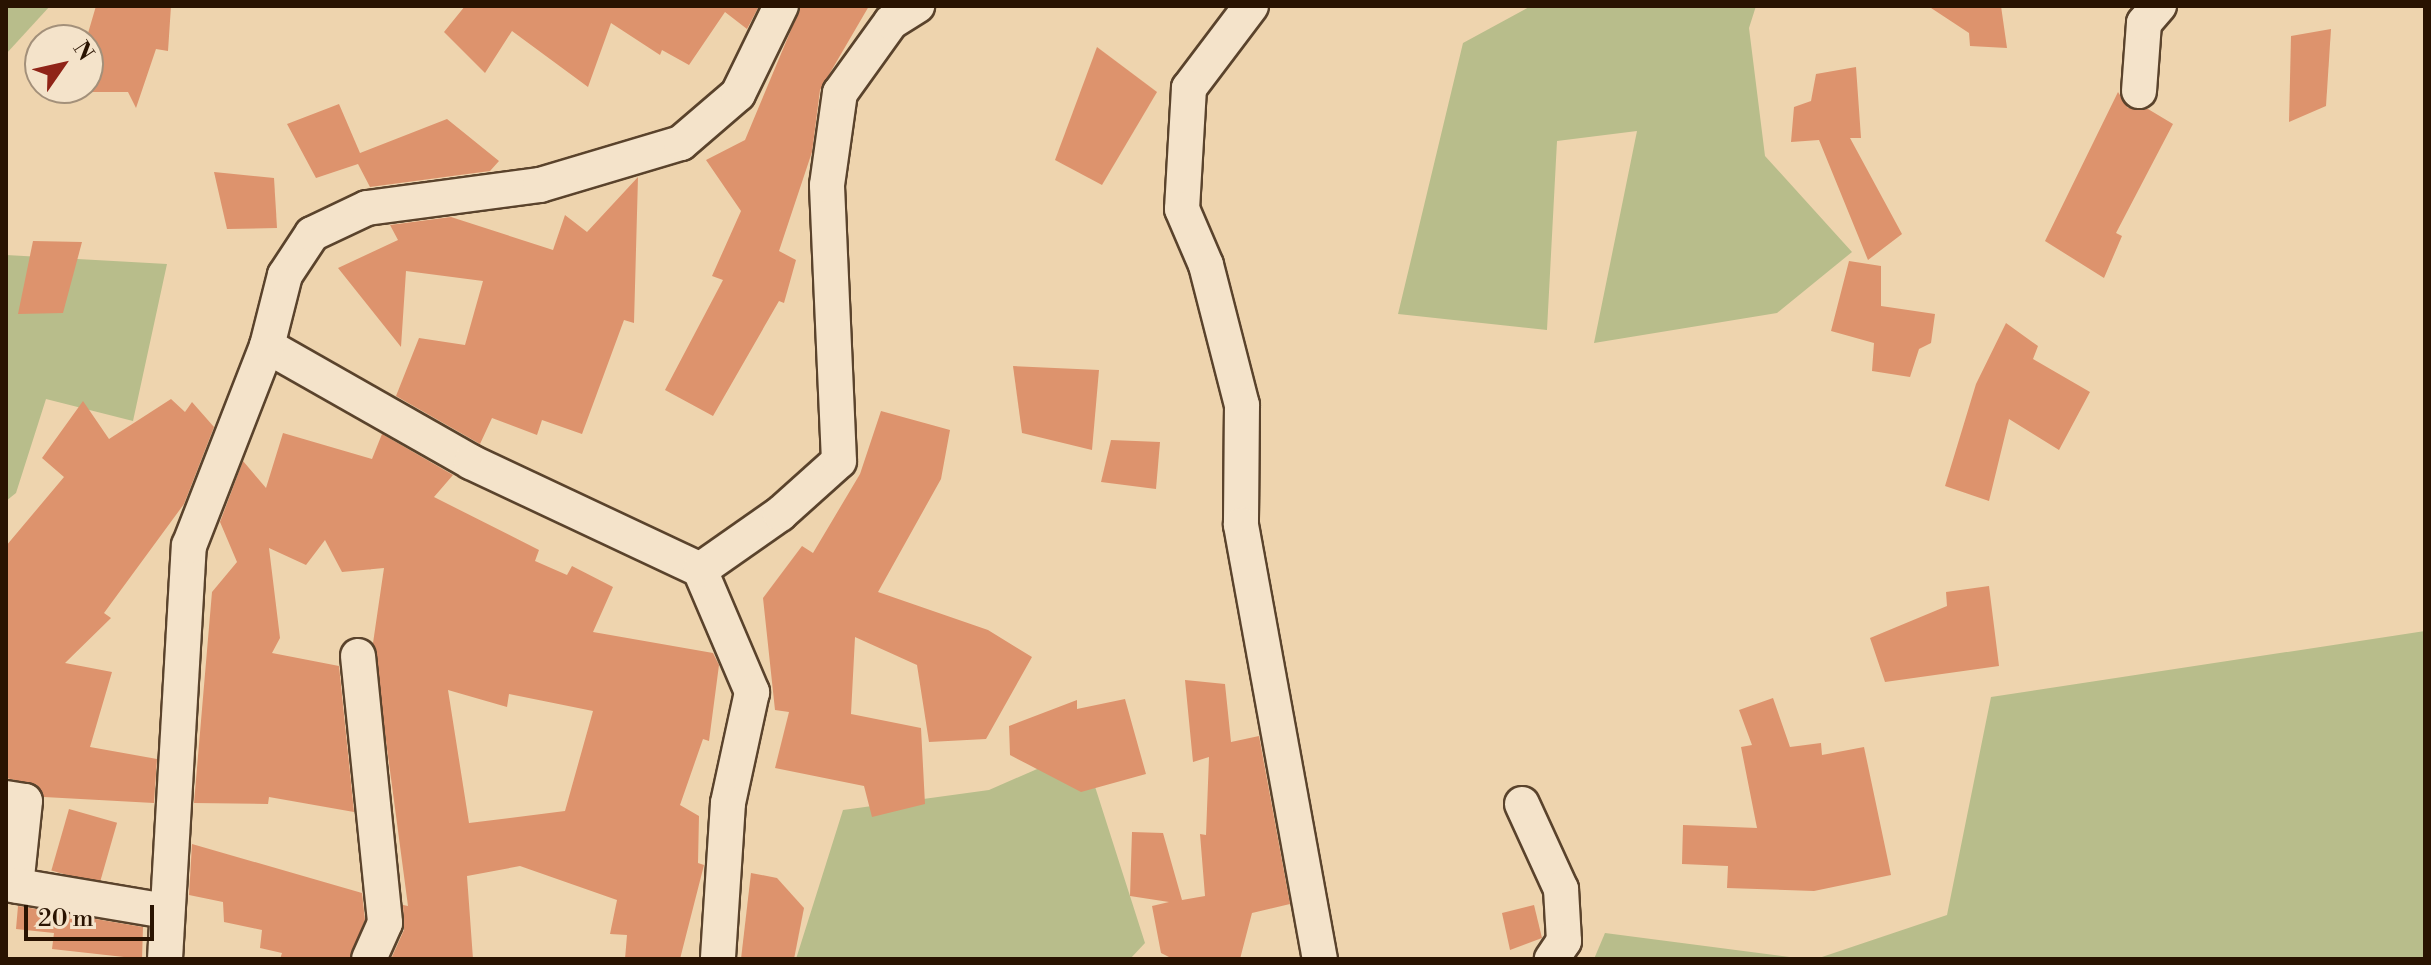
<!DOCTYPE html>
<style>
body{margin:0}
#map{position:relative;width:2431px;height:965px;overflow:hidden;background:#eed4ae;font-family:"Libre Bodoni",serif}
div>[style]{position:absolute}
[style*='--x']{left:calc(var(--x)*1px);top:calc(var(--y)*1px);width:calc(var(--w)*1px);rotate:calc(var(--a)*1deg)}
.green>*{inset:0;background:#b8bd8b}
.building>*{inset:0;background:#dd936d;transform-origin:0 0}
.roads{filter:drop-shadow(2px 0 #5a432c) drop-shadow(-2px 0 #5a432c) drop-shadow(0 2px #5a432c) drop-shadow(0 -2px #5a432c)}
.minor>*{height:34px;margin:-17px;padding:0 17px;transform-origin:17px;border-radius:17px;background:#f4e3ca}
span{translate:-50% -50%;white-space:nowrap;text-align:center;line-height:1.15;-webkit-text-stroke:8px #f4e3ca;paint-order:stroke}
.frame{position:absolute;inset:0;border:8px solid #291301;pointer-events:none}
.north{position:absolute;left:24px;top:24px;width:80px;height:80px;box-sizing:border-box;background:#f4e3ca;border:2px solid #a3907a;border-radius:50%;rotate:56deg;font-size:22px;font-weight:700;line-height:32px;text-align:center;color:#291301}
.north::after{content:'';display:block;margin:auto;width:28px;height:36px;background:#8f2418;clip-path:polygon(50% 0,100% 100%,50% 72%,0 100%)}
.scale{position:absolute;left:24px;top:905px;width:130px;height:36px;box-sizing:border-box;border:4px solid #291301;border-top:0;padding-left:10px;font-size:24px;line-height:28px;white-space:nowrap;color:#291301;-webkit-text-stroke:6px #f4e3ca;paint-order:stroke}
</style>
<div id="map">
<div class="green">
<i style="clip-path:polygon(6px 6px,50px 6px,6px 54px)"></i>
<i style="clip-path:polygon(1531px 6px,1756px 6px,1749px 28px,1765px 156px,1852px 252px,1777px 313px,1594px 343px,1637px 131px,1557px 141px,1547px 330px,1398px 314px,1463px 43px)"></i>
<i style="clip-path:polygon(6px 255px,167px 264px,133px 421px,46px 399px,16px 493px,6px 501px)"></i>
<i style="clip-path:polygon(2425px 631px,2425px 959px,1816px 959px,1947px 915px,1991px 697px)"></i>
<i style="clip-path:polygon(1083px 749px,1145px 943px,1130px 959px,796px 959px,843px 810px,989px 790px)"></i>
<i style="clip-path:polygon(1605px 933px,1805px 959px,1594px 959px)"></i>
</div>
<div class="building">
<i style="clip-path:polygon(96px 6px,171px 6px,168px 51px,156px 49px,136px 108px,128px 92px,70px 92px,88px 88px,86px 40px)"></i>
<i style="clip-path:polygon(465px 6px,759px 6px,747px 29px,725px 12px,689px 65px,662px 50px,660px 55px,611px 23px,588px 87px,512px 31px,485px 73px,444px 32px)"></i>
<i style="clip-path:polygon(801px 6px,869px 6px,820px 90px,812px 152px,779px 251px,796px 260px,784px 303px,779px 301px,713px 416px,665px 390px,723px 280px,712px 276px,741px 211px,706px 160px,745px 140px)"></i>
<i style="clip-path:polygon(1928px 6px,2001px 6px,2007px 48px,1970px 46px,1969px 33px)"></i>
<i style="clip-path:polygon(2331px 29px,2326px 106px,2289px 122px,2291px 36px)"></i>
<i style="clip-path:polygon(1097px 47px,1157px 92px,1102px 185px,1055px 160px)"></i>
<i style="clip-path:polygon(1856px 67px,1861px 138px,1850px 138px,1902px 234px,1868px 260px,1819px 140px,1791px 142px,1794px 107px,1811px 101px,1816px 74px)"></i>
<i style="clip-path:polygon(2118px 92px,2128px 108px,2148px 109px,2173px 124px,2116px 233px,2122px 236px,2104px 278px,2045px 241px)"></i>
<i style="clip-path:polygon(339px 104px,360px 153px,447px 119px,499px 161px,490px 171px,370px 187px,358px 164px,316px 178px,287px 124px)"></i>
<i style="clip-path:polygon(214px 172px,274px 178px,277px 228px,227px 229px)"></i>
<i style="clip-path:polygon(638px 177px,634px 323px,624px 320px,582px 434px,542px 420px,537px 435px,492px 418px,480px 444px,396px 396px,419px 338px,465px 345px,483px 281px,406px 271px,401px 347px,338px 268px,398px 240px,390px 225px,451px 217px,553px 250px,565px 215px,587px 232px)"></i>
<i style="clip-path:polygon(33px 241px,82px 242px,63px 313px,18px 314px)"></i>
<i style="clip-path:polygon(1849px 261px,1881px 266px,1881px 306px,1935px 314px,1931px 343px,1919px 349px,1910px 377px,1872px 371px,1874px 343px,1831px 331px)"></i>
<i style="clip-path:polygon(2006px 323px,2038px 346px,2033px 359px,2090px 392px,2059px 450px,2009px 419px,1989px 501px,1945px 486px,1976px 384px)"></i>
<i style="clip-path:polygon(1013px 366px,1099px 370px,1092px 450px,1022px 433px)"></i>
<i style="clip-path:polygon(171px 399px,185px 412px,192px 402px,214px 427px,184px 504px,104px 613px,111px 618px,65px 663px,112px 672px,90px 747px,157px 759px,154px 803px,44px 797px,37px 785px,6px 778px,6px 546px,64px 477px,42px 458px,83px 401px,109px 439px)"></i>
<i style="clip-path:polygon(881px 411px,950px 430px,941px 479px,878px 592px,988px 630px,1032px 657px,986px 739px,929px 742px,917px 665px,855px 637px,851px 714px,921px 728px,925px 804px,872px 817px,864px 786px,775px 768px,789px 712px,775px 710px,763px 598px,802px 546px,813px 553px,860px 474px)"></i>
<i style="clip-path:polygon(evenodd,283px 433px,372px 459px,382px 434px,453px 475px,434px 497px,539px 550px,535px 561px,567px 575px,572px 566px,613px 587px,593px 632px,713px 653px,719px 665px,709px 741px,703px 739px,680px 805px,699px 816px,698px 863px,704px 865px,680px 959px,625px 959px,627px 935px,610px 934px,617px 900px,520px 866px,467px 876px,473px 959px,391px 959px,404px 930px,403px 905px,408px 906px,373px 643px,384px 568px,342px 572px,325px 540px,306px 565px,269px 548px,280px 638px,272px 653px,339px 666px,354px 812px,269px 797px,268px 804px,194px 803px,212px 592px,237px 562px,220px 522px,243px 461px,266px 488px,283px 433px,448px 690px,507px 707px,509px 694px,593px 711px,565px 811px,469px 823px,448px 690px)"></i>
<i style="clip-path:polygon(1111px 440px,1160px 442px,1156px 489px,1101px 482px)"></i>
<i style="clip-path:polygon(1989px 586px,1999px 666px,1885px 682px,1870px 638px,1947px 606px,1946px 592px)"></i>
<i style="clip-path:polygon(1185px 680px,1225px 684px,1231px 742px,1259px 736px,1290px 904px,1252px 913px,1240px 959px,1173px 959px,1161px 953px,1152px 906px,1169px 902px,1130px 896px,1132px 832px,1163px 833px,1182px 900px,1205px 896px,1200px 834px,1206px 835px,1209px 757px,1193px 762px)"></i>
<i style="clip-path:polygon(1773px 698px,1790px 747px,1821px 743px,1822px 755px,1864px 747px,1891px 875px,1814px 891px,1727px 888px,1728px 866px,1682px 864px,1683px 825px,1757px 828px,1741px 747px,1752px 745px,1739px 710px)"></i>
<i style="clip-path:polygon(1125px 699px,1146px 774px,1081px 792px,1010px 755px,1009px 726px,1077px 700px,1077px 709px)"></i>
<i style="left:69px;top:809px;width:50px;height:64px;rotate:16deg"></i>
<i style="clip-path:polygon(192px 844px,362px 893px,365px 920px,349px 959px,280px 959px,282px 953px,260px 948px,262px 930px,224px 922px,223px 902px,189px 895px)"></i>
<i style="clip-path:polygon(751px 873px,777px 878px,804px 908px,794px 959px,741px 959px)"></i>
<i style="clip-path:polygon(1534px 905px,1542px 938px,1510px 950px,1502px 913px)"></i>
<i style="clip-path:polygon(18px 906px,143px 927px,142px 959px,52px 949px,54px 933px,16px 929px)"></i>
</div>
<div class="roads">
<div class="minor">
<i style="--x:1251;--y:6;--w:103;--a:127.1"></i>
<i style="--x:1189;--y:88;--w:121;--a:93.3"></i>
<i style="--x:1182;--y:209;--w:61;--a:66.8"></i>
<i style="--x:1206;--y:265;--w:145;--a:75.6"></i>
<i style="--x:1242;--y:405;--w:120;--a:90.5"></i>
<i style="--x:1241;--y:525;--w:441;--a:79.7"></i>
<i style="--x:2139;--y:91;--w:68;--a:-85.8"></i>
<i style="--x:2144;--y:23;--w:23;--a:-49"></i>
<i style="--x:267;--y:346;--w:235;--a:29.6"></i>
<i style="--x:471;--y:462;--w:253;--a:25.2"></i>
<i style="--x:700;--y:570;--w:133;--a:66.9"></i>
<i style="--x:752;--y:692;--w:114;--a:102.2"></i>
<i style="--x:728;--y:803;--w:156;--a:93.7"></i>
<i style="--x:700;--y:570;--w:98;--a:-35"></i>
<i style="--x:780;--y:514;--w:79;--a:-41.9"></i>
<i style="--x:839;--y:461;--w:276;--a:-92.5"></i>
<i style="--x:827;--y:185;--w:93;--a:-82"></i>
<i style="--x:840;--y:93;--w:87;--a:-54.3"></i>
<i style="--x:891;--y:22;--w:31;--a:-32"></i>
<i style="--x:358;--y:656;--w:268;--a:84.2"></i>
<i style="--x:385;--y:923;--w:39;--a:114"></i>
<i style="--x:6;--y:798;--w:19;--a:9"></i>
<i style="--x:25;--y:801;--w:85;--a:96"></i>
<i style="--x:1522;--y:804;--w:94;--a:65.4"></i>
<i style="--x:1561;--y:889;--w:52;--a:86.7"></i>
<i style="--x:1564;--y:941;--w:22;--a:124"></i>
<i style="--x:6;--y:884;--w:162;--a:9.6"></i>
<i style="--x:165;--y:959;--w:414;--a:-86.7"></i>
<i style="--x:189;--y:546;--w:215;--a:-68.7"></i>
<i style="--x:267;--y:346;--w:73;--a:-75.8"></i>
<i style="--x:285;--y:275;--w:49;--a:-56.6"></i>
<i style="--x:312;--y:234;--w:61;--a:-25.3"></i>
<i style="--x:367;--y:208;--w:175;--a:-7.6"></i>
<i style="--x:540;--y:185;--w:147;--a:-16.6"></i>
<i style="--x:681;--y:143;--w:75;--a:-40.7"></i>
<i style="--x:738;--y:94;--w:98;--a:-64"></i>
</div>
</div>
<div class="frame"></div>
<div class="north">N</div>
<div class="scale">20 m</div>
</div>
